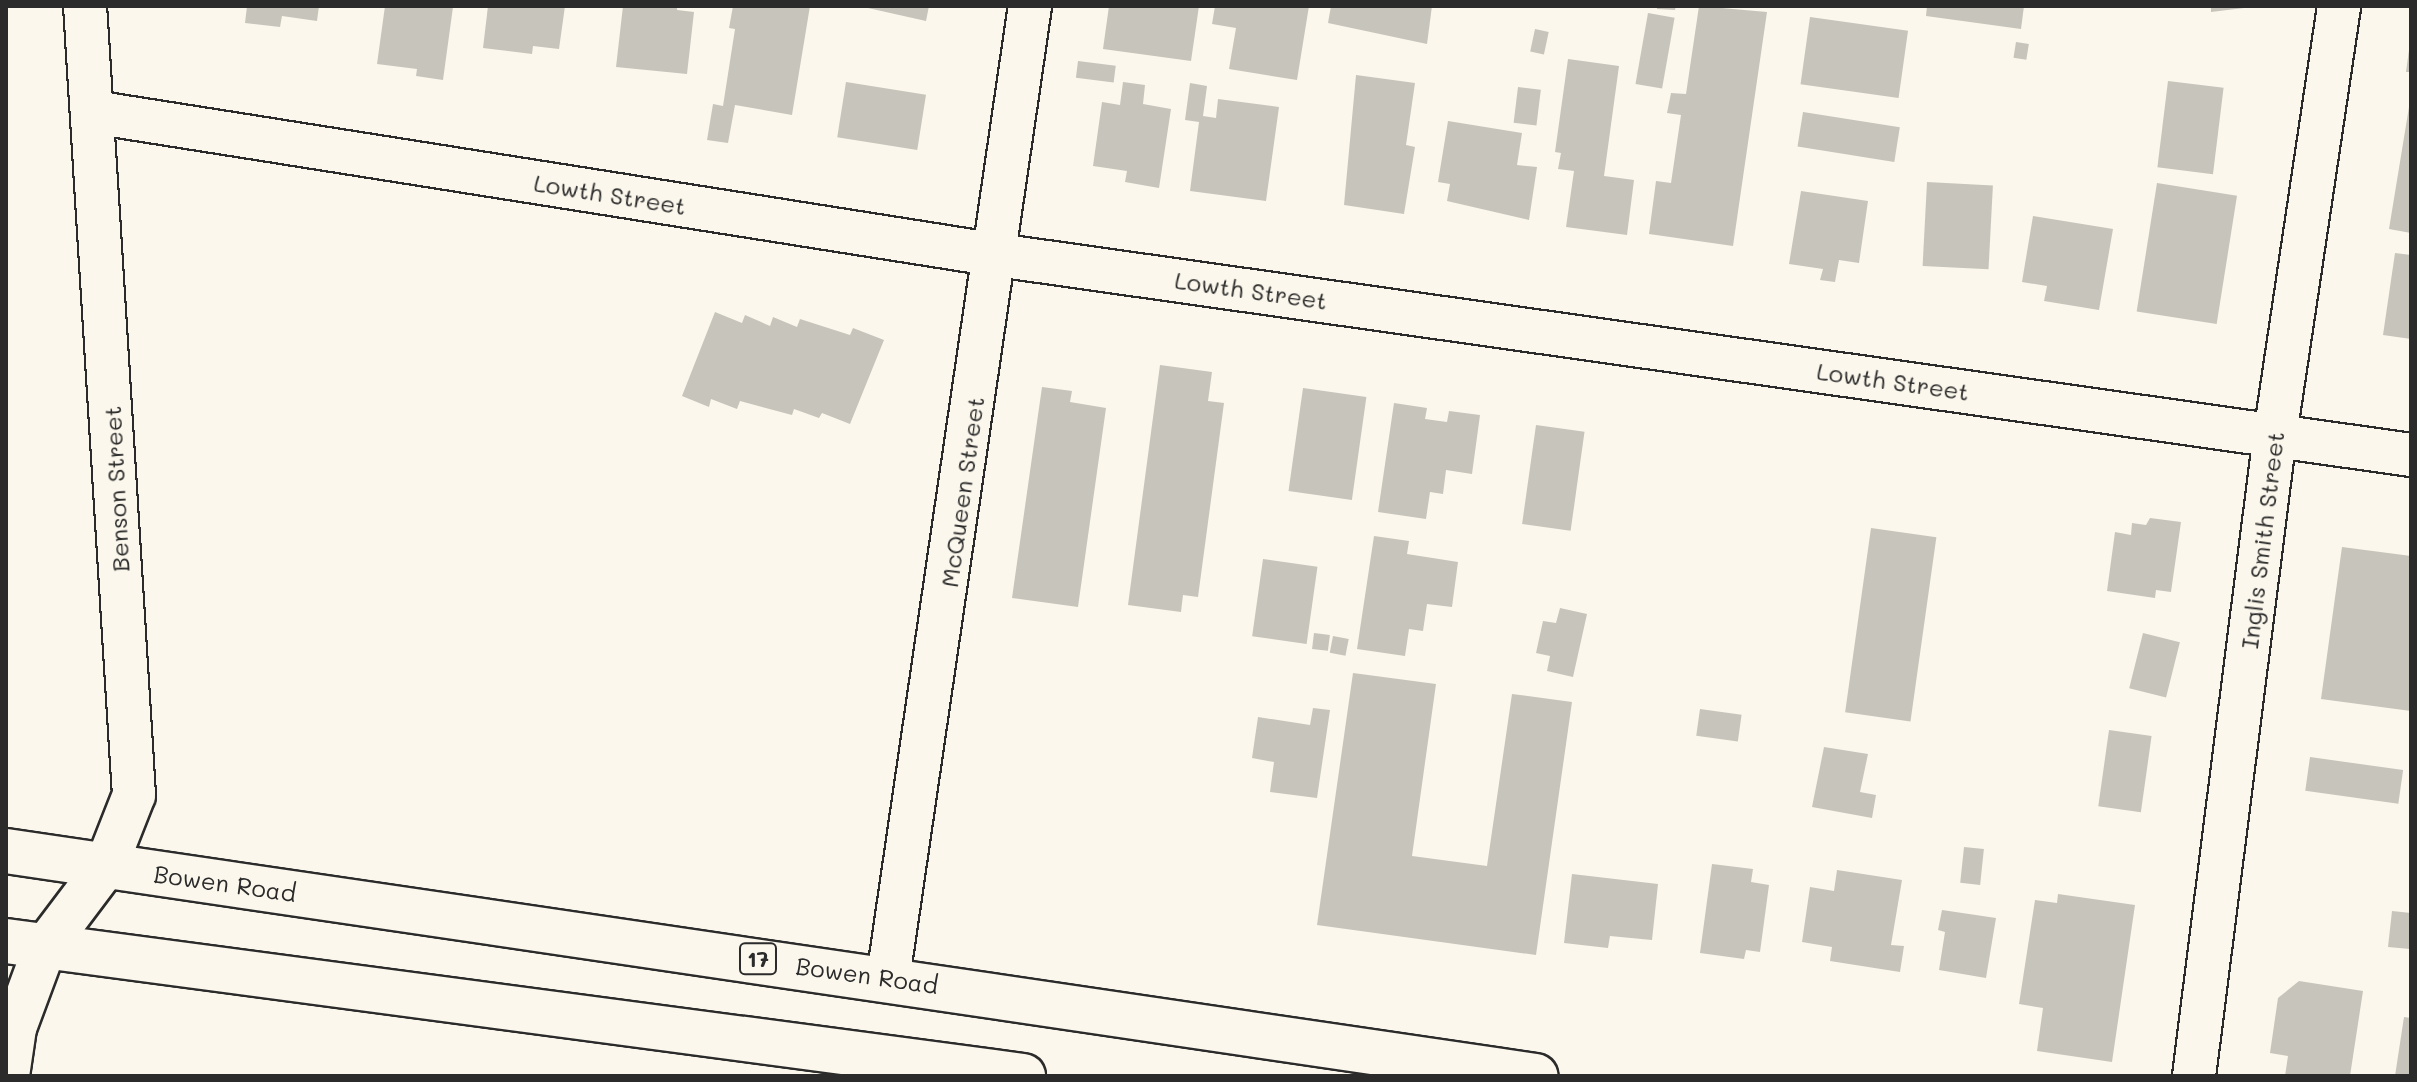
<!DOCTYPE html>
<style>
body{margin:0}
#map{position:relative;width:2417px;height:1082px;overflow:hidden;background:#fbf7ec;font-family:Mali,sans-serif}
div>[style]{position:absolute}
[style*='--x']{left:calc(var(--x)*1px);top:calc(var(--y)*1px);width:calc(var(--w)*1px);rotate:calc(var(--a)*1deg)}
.building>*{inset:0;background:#c7c4bc;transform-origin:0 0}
.roads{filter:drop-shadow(2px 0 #2b2b2b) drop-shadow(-2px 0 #2b2b2b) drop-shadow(0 2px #2b2b2b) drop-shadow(0 -2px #2b2b2b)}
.street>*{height:42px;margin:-21px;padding:0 21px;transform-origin:21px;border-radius:21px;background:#fbf7ec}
.primary>*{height:44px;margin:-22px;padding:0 22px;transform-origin:22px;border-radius:22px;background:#fbf7ec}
span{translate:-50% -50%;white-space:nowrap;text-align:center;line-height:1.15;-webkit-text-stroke:8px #fbf7ec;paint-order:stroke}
.shield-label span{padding:2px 6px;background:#fbf7ec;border:2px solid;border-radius:6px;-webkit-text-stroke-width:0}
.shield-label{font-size:22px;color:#2b2b2b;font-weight:700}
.street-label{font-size:24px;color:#2b2b2b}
.frame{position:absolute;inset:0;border:8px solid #2b2b2b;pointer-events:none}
</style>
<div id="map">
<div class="building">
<i style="clip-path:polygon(247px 6px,319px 6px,317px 21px,282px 16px,280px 27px,245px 23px)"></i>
<i style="clip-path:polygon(385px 6px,453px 7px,443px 80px,416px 76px,417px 69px,377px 64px)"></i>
<i style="clip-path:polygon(488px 6px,565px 6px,559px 49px,533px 46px,532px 54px,483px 48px)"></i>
<i style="clip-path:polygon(623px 6px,677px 6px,677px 10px,694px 12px,687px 74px,616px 67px)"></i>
<i style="clip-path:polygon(733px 6px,810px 6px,792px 115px,735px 105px,728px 143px,707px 140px,713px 104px,723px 106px,735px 29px,729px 28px)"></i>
<i style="clip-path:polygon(859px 6px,929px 6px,926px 21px)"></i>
<i style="clip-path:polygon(1109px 6px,1199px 6px,1191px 61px,1103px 49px)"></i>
<i style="clip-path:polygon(1215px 6px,1309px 6px,1297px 80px,1229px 69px,1236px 28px,1212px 24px)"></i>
<i style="clip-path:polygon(1331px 6px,1432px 6px,1427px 44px,1328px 23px)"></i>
<i style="clip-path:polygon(1657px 6px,1676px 6px,1675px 10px,1657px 9px)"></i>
<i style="clip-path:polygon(1699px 6px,1767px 12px,1733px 246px,1649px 234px,1656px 181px,1671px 183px,1681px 115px,1667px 113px,1671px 93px,1686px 94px)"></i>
<i style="clip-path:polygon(1927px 6px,2024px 6px,2021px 29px,1926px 16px)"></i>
<i style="clip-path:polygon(2211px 6px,2244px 6px,2244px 8px,2211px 12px)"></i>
<i style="left:1648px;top:13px;width:27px;height:72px;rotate:10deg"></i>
<i style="left:1810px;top:17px;width:99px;height:68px;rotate:8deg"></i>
<i style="left:1535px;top:29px;width:14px;height:23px;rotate:12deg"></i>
<i style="left:2016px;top:42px;width:13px;height:16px;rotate:9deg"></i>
<i style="clip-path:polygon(2409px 50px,2411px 50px,2411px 72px,2406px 72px)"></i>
<i style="clip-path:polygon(1568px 59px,1619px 66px,1604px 176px,1634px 180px,1627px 235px,1566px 227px,1574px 171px,1558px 169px,1561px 153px,1555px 152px)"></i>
<i style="left:1078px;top:61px;width:38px;height:17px;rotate:7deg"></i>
<i style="clip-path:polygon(1356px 75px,1415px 83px,1406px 145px,1415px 147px,1404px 214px,1344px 205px)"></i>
<i style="left:2168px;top:81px;width:56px;height:87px;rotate:7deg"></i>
<i style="left:846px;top:82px;width:81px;height:56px;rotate:9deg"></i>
<i style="clip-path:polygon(1123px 82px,1145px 85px,1143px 104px,1171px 109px,1159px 188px,1125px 182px,1127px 171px,1093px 166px,1102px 102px,1120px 105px)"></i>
<i style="clip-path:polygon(1190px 83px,1207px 86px,1203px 116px,1216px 118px,1218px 99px,1279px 107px,1266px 201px,1190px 191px,1199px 122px,1185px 120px)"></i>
<i style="left:1518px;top:87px;width:23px;height:36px;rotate:7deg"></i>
<i style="clip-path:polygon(2409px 107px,2411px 107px,2411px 233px,2389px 229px)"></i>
<i style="left:1803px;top:112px;width:98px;height:35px;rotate:9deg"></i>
<i style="clip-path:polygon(1448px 121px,1522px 133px,1517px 165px,1537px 167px,1529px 220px,1447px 201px,1450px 184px,1438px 182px)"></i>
<i style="left:1927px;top:182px;width:66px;height:84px;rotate:3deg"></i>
<i style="left:2157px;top:183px;width:81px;height:130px;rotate:9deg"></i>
<i style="clip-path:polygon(1801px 191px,1868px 201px,1859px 263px,1839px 260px,1835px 282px,1820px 280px,1823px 269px,1789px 264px)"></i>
<i style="clip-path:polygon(2033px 216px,2113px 229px,2099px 310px,2044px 301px,2047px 286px,2022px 282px)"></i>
<i style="clip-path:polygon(2395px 253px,2411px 255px,2411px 339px,2383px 335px)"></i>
<i style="clip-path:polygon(715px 312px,742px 323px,745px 315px,770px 326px,773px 317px,797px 327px,800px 319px,850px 335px,853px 328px,884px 340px,850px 424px,822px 413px,819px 418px,794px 409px,792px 415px,740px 401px,737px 409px,711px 399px,709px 407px,682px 396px)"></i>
<i style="clip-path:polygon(1160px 365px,1212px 372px,1208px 401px,1224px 403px,1198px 597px,1183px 595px,1181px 612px,1128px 605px)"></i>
<i style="clip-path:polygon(1042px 387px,1072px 391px,1070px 402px,1106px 408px,1078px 607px,1012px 598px)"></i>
<i style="left:1303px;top:388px;width:64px;height:104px;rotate:8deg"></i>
<i style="clip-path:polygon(1394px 403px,1427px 408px,1425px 419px,1447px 422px,1449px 411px,1480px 415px,1472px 474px,1446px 470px,1443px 494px,1430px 492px,1426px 519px,1378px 512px)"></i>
<i style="left:1536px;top:425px;width:49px;height:100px;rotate:8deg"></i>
<i style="clip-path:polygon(2150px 518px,2181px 522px,2171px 592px,2156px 590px,2155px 598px,2107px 591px,2115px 532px,2131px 535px,2132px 523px,2146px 525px)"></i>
<i style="left:1871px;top:528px;width:66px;height:186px;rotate:8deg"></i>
<i style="clip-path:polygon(1374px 536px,1409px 541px,1407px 554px,1458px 562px,1452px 607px,1427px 604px,1423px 631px,1409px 629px,1405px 656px,1357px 649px)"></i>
<i style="clip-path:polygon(2342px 547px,2411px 556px,2411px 711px,2321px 699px)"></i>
<i style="left:1263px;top:559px;width:55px;height:78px;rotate:8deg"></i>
<i style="clip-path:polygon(1560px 608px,1587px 614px,1573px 677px,1547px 671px,1550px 656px,1536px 653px,1543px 621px,1556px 623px)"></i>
<i style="left:1314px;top:633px;width:16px;height:16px;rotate:7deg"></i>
<i style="left:2143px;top:633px;width:38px;height:57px;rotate:14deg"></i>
<i style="left:1333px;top:636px;width:16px;height:17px;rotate:11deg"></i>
<i style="clip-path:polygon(1353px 673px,1436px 684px,1412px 856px,1487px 866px,1512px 694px,1572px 702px,1536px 955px,1317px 925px)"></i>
<i style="clip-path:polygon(1313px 708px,1330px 710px,1317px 798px,1270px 792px,1274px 762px,1252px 758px,1258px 717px,1310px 725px)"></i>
<i style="left:1700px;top:709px;width:42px;height:27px;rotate:8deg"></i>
<i style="left:2109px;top:730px;width:43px;height:77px;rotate:8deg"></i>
<i style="clip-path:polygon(1824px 747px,1868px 754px,1860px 792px,1876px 795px,1872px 818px,1812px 807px)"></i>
<i style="left:2310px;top:757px;width:94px;height:34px;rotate:8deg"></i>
<i style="left:1964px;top:847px;width:20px;height:36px;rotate:6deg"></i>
<i style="clip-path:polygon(1712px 864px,1753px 869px,1751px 882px,1769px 885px,1760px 952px,1746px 950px,1744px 959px,1700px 953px)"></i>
<i style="clip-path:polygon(1837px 870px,1902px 880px,1891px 945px,1904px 946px,1900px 972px,1830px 961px,1832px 947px,1802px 942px,1810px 887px,1834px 891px)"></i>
<i style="clip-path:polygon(1572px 874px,1658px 884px,1652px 940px,1610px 936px,1608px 948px,1564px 943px)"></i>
<i style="clip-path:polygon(2058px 894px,2135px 905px,2112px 1062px,2037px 1051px,2043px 1008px,2019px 1004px,2035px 900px,2057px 903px)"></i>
<i style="clip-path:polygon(1942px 910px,1996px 918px,1986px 978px,1939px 970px,1945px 932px,1938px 930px)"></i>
<i style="clip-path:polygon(2392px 911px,2411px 913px,2410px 949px,2388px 947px)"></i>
<i style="clip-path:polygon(2299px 981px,2363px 991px,2350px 1076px,2285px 1076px,2288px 1056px,2270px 1053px,2278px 998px)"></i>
<i style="clip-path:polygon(2404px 1017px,2411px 1018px,2411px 1076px,2395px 1076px)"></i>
</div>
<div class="roads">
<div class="street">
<i style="--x:93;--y:112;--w:915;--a:8.99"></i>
<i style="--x:997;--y:255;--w:1428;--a:8.05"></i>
<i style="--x:888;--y:978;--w:982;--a:-81.69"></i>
<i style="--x:8;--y:1076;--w:49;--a:-81.7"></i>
<i style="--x:15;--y:1028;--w:86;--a:-69.7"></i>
<i style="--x:45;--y:947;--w:101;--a:-53"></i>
<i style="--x:106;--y:866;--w:76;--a:-68.5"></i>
<i style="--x:134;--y:795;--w:791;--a:-93.55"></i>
<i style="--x:2194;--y:1076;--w:646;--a:-82.8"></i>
<i style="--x:2275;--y:435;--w:434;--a:-81.5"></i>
</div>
<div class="primary">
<i style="--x:6;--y:851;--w:1546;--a:8.37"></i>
<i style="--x:6;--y:941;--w:1026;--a:7.56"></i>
</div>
</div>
<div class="shield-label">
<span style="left:758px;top:959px">17</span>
</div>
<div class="street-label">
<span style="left:610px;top:194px;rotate:9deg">Lowth Street</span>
<span style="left:1251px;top:290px;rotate:8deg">Lowth Street</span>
<span style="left:1893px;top:381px;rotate:8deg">Lowth Street</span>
<span style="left:116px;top:489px;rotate:-93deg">Benson Street</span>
<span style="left:962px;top:492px;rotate:-82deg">McQueen Street</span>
<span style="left:2262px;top:540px;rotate:-83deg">Inglis Smith Street</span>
<span style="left:225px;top:883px;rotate:8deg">Bowen Road</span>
<span style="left:867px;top:975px;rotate:8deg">Bowen Road</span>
</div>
<div class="frame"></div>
</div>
